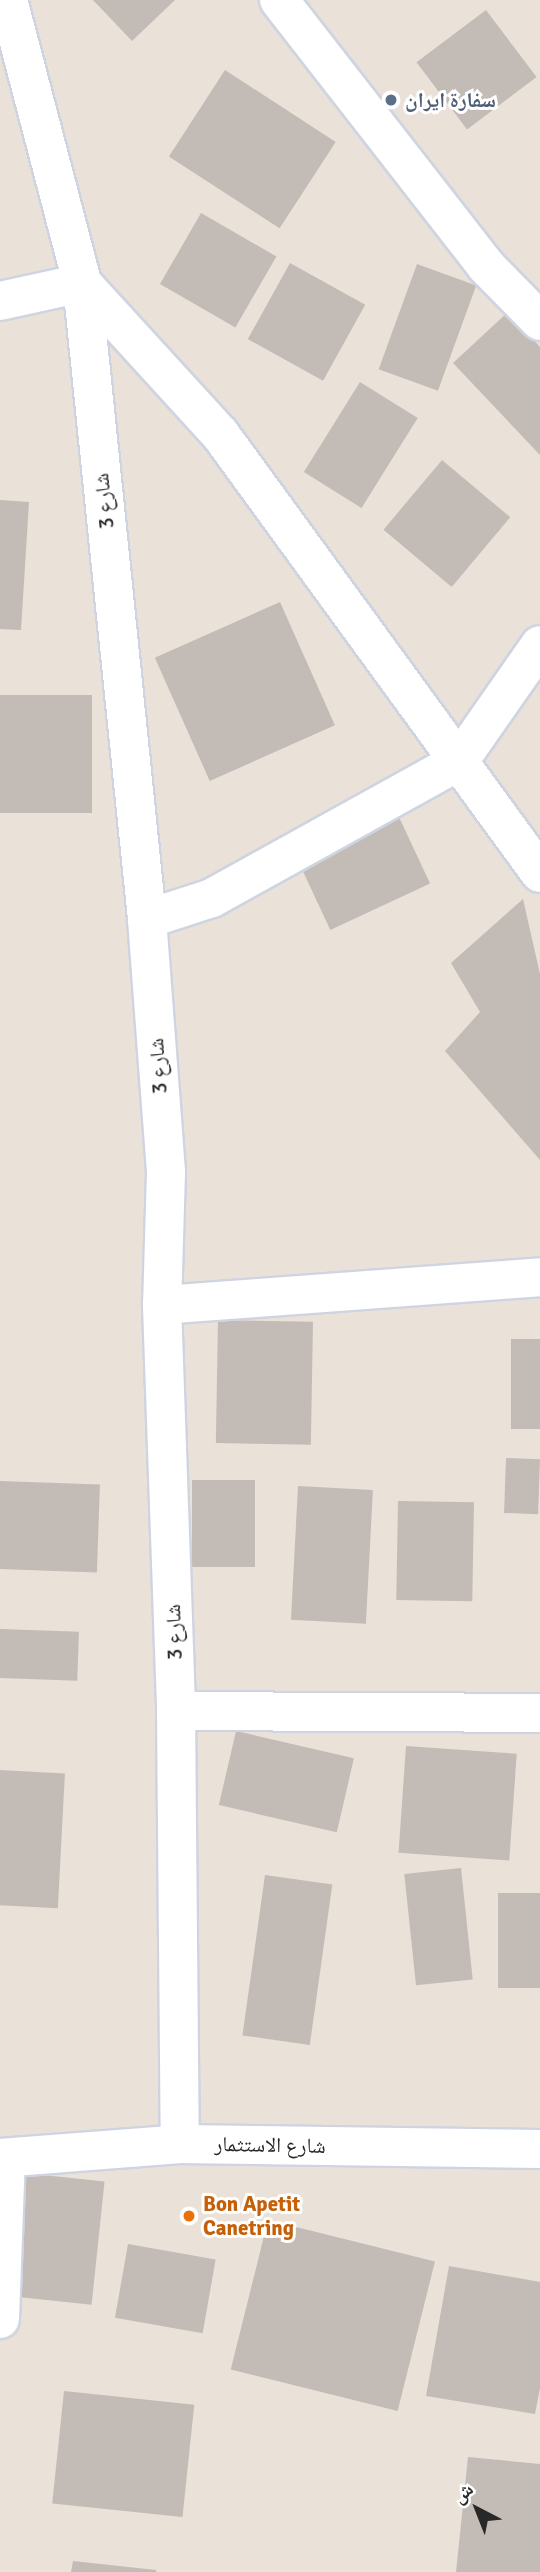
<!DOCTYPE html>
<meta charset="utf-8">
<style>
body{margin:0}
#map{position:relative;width:540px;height:2572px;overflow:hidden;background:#eae1d9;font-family:Signika,"Noto Naskh Arabic",sans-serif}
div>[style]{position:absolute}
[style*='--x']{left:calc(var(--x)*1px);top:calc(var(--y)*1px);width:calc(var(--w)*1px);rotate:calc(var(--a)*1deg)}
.building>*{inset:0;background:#c3bbb6;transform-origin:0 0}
.roads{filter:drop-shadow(2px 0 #cfd4e1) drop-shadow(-2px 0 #cfd4e1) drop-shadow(0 2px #cfd4e1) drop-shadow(0 -2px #cfd4e1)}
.street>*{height:38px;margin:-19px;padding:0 19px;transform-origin:19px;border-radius:19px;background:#fff}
.secondary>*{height:38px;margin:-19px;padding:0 19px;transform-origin:19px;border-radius:19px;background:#fff}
.dots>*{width:19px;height:19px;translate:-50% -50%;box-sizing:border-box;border:4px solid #fff;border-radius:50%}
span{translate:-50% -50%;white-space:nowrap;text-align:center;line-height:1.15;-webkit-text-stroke:6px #fff;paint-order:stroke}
.service-label{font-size:21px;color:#4e5e75;font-weight:700}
.left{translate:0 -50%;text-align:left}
.street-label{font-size:21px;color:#282828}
.food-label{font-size:21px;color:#c56008;font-weight:700}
.north{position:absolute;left:442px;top:2474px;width:70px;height:70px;-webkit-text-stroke:5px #fff;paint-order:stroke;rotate:318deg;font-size:19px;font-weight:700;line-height:28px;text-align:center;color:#282828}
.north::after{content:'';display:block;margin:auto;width:24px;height:32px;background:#282828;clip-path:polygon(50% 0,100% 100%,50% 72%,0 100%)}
</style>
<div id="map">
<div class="building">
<i style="clip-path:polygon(93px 0,175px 0,132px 41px)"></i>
<i style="left:486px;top:10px;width:84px;height:87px;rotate:53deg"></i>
<i style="left:225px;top:70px;width:132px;height:103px;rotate:33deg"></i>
<i style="left:201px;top:213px;width:87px;height:82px;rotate:30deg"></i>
<i style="left:290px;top:263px;width:86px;height:87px;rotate:29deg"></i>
<i style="left:417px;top:264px;width:63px;height:112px;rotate:20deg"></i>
<i style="clip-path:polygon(508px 312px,540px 347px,540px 455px,453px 363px)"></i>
<i style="left:360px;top:382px;width:68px;height:106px;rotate:32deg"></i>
<i style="left:442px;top:460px;width:89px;height:91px;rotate:40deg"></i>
<i style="clip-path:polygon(0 500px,29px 502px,21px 630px,0 629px)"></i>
<i style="left:280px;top:602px;width:135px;height:137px;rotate:66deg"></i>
<i style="left:0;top:695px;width:92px;height:118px"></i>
<i style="left:392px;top:802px;width:90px;height:110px;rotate:65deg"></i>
<i style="clip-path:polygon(523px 899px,540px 974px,540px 1160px,445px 1051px,480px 1012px,451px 963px)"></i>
<i style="left:218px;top:1320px;width:95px;height:123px;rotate:1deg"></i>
<i style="left:540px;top:1339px;width:90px;height:29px;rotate:90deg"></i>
<i style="left:506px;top:1458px;width:34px;height:55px;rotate:2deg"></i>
<i style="left:192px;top:1480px;width:63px;height:87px"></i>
<i style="left:0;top:1481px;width:100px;height:88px;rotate:2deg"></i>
<i style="left:298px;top:1486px;width:75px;height:134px;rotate:3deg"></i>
<i style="left:398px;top:1501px;width:76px;height:99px;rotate:1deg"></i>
<i style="left:0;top:1629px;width:79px;height:49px;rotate:2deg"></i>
<i style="left:236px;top:1731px;width:121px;height:76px;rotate:13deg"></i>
<i style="left:406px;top:1746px;width:111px;height:107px;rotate:4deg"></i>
<i style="left:0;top:1770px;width:65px;height:135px;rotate:3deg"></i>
<i style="left:461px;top:1868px;width:112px;height:57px;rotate:84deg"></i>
<i style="left:265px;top:1875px;width:68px;height:162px;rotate:8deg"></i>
<i style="left:540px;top:1893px;width:95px;height:42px;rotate:90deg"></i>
<i style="left:24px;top:2173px;width:81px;height:124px;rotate:6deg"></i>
<i style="left:268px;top:2220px;width:172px;height:154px;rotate:14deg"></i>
<i style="left:128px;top:2244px;width:89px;height:75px;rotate:10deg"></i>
<i style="clip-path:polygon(449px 2266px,540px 2282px,540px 2388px,535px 2414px,426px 2396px)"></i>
<i style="left:64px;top:2391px;width:131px;height:113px;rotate:6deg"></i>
<i style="clip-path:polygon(468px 2457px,540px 2464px,540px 2572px,456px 2572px)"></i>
<i style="clip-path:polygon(73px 2561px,156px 2570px,156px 2572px,71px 2572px)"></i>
</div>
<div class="roads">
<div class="street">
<i style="--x:8;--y:0;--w:293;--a:75.3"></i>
<i style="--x:82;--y:283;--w:639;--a:84.16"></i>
<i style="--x:147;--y:919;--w:254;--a:85.7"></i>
<i style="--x:166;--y:1172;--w:133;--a:91.7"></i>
<i style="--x:162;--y:1305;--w:406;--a:88"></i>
<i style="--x:176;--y:1711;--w:433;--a:89.5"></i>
<i style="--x:279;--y:0;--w:337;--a:52.1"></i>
<i style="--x:486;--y:266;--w:77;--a:45.5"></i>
<i style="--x:0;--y:301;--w:84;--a:-12.4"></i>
<i style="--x:82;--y:283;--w:205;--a:47.6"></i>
<i style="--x:220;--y:434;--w:543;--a:53.91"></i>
<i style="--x:147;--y:919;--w:68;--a:-17.9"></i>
<i style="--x:212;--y:898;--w:282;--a:-29"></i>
<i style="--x:459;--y:761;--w:141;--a:-55.1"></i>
<i style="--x:162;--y:1305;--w:379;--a:-4.2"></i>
<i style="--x:176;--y:1711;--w:364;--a:0.3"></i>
<i style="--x:0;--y:2319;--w:161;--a:-87.9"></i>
</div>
<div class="secondary">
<i style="--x:0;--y:2158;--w:181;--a:-4.4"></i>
<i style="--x:180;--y:2144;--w:360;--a:0.8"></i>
</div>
</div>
<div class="dots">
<i style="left:391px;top:100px;background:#5c6f8a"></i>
<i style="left:189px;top:2216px;background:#e8710a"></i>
</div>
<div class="service-label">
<span class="left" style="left:405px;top:100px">سفارة ايران</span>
</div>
<div class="street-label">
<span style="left:104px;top:501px;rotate:-96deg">شارع 3</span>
<span style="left:158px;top:1066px;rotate:-94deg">شارع 3</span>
<span style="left:174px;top:1632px;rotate:-92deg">شارع 3</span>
<span style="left:270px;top:2145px;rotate:1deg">شارع الاستثمار</span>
</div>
<div class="food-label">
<span class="left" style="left:203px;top:2216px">Bon Apetit<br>Canetring</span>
</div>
<div class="north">ش</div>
</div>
